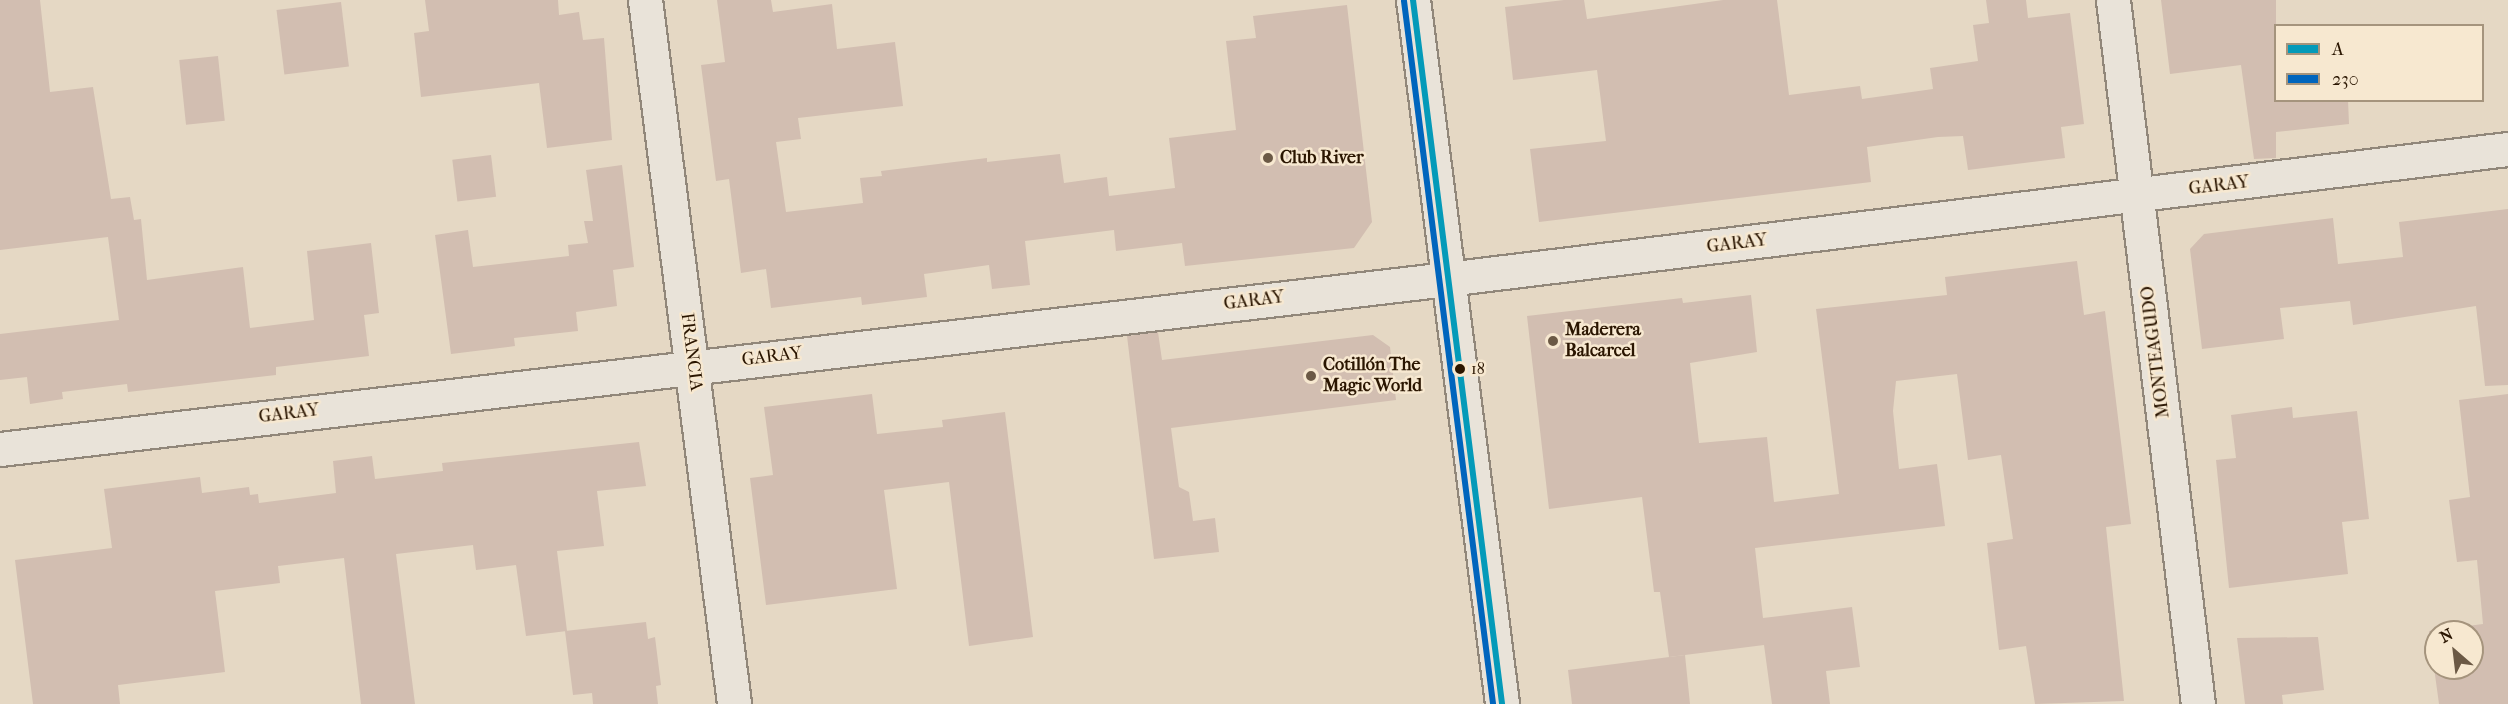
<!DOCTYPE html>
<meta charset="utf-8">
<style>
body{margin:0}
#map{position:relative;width:2508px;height:704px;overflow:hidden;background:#e5d8c4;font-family:"IM FELL French Canon",serif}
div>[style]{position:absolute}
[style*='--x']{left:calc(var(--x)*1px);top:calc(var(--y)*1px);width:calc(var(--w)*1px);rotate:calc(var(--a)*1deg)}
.building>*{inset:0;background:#d2beb1;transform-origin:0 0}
.roads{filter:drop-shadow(2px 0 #91877a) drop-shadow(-2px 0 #91877a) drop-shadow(0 2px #91877a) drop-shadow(0 -2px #91877a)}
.street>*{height:33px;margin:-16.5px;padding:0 16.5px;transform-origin:16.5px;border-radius:16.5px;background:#e9e3d9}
.secondary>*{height:33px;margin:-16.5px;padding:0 16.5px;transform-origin:16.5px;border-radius:16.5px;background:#e9e3d9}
.bus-1>*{height:6px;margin:-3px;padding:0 3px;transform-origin:3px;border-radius:3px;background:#049ab9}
.bus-2>*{height:6px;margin:-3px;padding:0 3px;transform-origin:3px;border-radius:3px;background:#0065bd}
.dots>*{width:16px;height:16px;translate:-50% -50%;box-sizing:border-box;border:3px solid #f7e8d0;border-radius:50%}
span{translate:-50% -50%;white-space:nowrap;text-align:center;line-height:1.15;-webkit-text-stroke:5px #f7e8d0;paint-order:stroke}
.bus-label{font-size:16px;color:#2a1500}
.left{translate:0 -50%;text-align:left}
.poi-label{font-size:18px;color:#2a1500;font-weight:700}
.street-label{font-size:18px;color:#2a1500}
.legend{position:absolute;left:2274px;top:24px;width:210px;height:78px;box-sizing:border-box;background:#f7e8d0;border:2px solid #a5947d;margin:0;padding:8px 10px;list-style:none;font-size:18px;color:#2a1500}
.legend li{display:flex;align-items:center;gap:12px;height:30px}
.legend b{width:30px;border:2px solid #a5947d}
.north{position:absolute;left:2424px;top:620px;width:60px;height:60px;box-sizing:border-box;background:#f7e8d0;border:2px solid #a5947d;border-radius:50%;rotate:332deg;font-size:16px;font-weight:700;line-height:24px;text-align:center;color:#2a1500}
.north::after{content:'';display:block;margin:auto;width:21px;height:27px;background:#6b5945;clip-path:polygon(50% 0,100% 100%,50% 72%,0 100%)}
</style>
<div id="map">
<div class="building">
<i style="clip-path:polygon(0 0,40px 0,50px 92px,93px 87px,111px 199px,130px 197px,134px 220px,141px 219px,147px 280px,243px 267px,250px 328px,314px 320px,307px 251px,371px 243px,379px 313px,364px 315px,369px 356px,276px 367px,276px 375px,128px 392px,127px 384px,62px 392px,63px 399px,30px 404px,27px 377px,0 380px,0 334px,119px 320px,108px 237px,0 250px)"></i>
<i style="clip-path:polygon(425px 0,558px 0,559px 15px,579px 12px,583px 40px,604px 38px,612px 140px,547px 148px,539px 83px,421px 97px,414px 33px,429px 31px)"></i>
<i style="clip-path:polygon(717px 0,771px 0,773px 12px,832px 4px,837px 49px,895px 42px,903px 106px,798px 118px,801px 139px,776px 142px,786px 212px,863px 203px,860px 178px,882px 176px,881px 171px,987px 158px,987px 162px,1060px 154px,1064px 183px,1107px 177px,1109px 196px,1175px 188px,1169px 138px,1236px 130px,1226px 41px,1256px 38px,1253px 16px,1347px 5px,1372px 222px,1354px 248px,1185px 266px,1182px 243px,1116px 251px,1114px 230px,1025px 241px,1030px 285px,992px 289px,989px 265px,924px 274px,927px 297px,862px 305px,861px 297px,771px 308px,766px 269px,741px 273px,729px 179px,716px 181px,701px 65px,725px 62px)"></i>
<i style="clip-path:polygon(1564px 0,1584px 0,1587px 19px,1723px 0,1777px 0,1789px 95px,1860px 86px,1862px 99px,1933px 89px,1930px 68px,1978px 61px,1973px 25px,1989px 23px,1986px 0,2026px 0,2028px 18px,2070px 13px,2084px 124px,2061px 127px,2065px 158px,1968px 170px,1963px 136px,1938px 137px,1867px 147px,1871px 182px,1539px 222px,1530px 149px,1606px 141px,1597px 70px,1513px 80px,1505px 7px)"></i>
<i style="clip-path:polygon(2161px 0,2276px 0,2276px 100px,2348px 100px,2349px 124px,2276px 132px,2276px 158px,2254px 159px,2241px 65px,2170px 74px)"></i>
<i style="left:341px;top:2px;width:65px;height:65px;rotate:83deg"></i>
<i style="left:218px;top:56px;width:65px;height:39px;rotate:84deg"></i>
<i style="left:491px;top:155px;width:42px;height:39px;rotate:83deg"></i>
<i style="clip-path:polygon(622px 165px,634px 267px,613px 270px,617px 306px,576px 312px,578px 331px,514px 338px,515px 346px,451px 354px,435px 235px,468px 230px,473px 267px,569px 256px,568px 245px,588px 243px,584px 221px,593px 221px,586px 170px)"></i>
<i style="clip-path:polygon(2508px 209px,2508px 385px,2485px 386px,2476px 306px,2353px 325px,2350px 301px,2280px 308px,2284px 339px,2202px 349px,2190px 249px,2204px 234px,2333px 218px,2338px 264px,2403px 257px,2399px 222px)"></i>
<i style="clip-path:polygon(2077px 261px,2084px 315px,2105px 311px,2131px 524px,2106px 527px,2124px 701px,2035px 704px,2026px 646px,1999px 650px,1987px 543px,2013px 539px,2001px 455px,1968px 460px,1957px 374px,1896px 381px,1893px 411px,1899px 469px,1937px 464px,1945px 526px,1755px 548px,1763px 618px,1852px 607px,1860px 667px,1826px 671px,1830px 704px,1772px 704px,1764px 645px,1669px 657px,1660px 592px,1654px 592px,1642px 497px,1549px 509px,1527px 316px,1682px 298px,1683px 303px,1751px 295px,1757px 352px,1690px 363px,1699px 443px,1767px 437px,1774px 502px,1839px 494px,1816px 309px,1947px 295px,1945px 277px)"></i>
<i style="clip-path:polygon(1158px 332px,1162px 360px,1373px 335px,1390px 347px,1396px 400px,1171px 428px,1179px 487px,1189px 492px,1193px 521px,1215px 518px,1219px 552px,1154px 559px,1127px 336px)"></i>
<i style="clip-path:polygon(872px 394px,877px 434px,943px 427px,942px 420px,1005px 412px,1033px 637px,969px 646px,949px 482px,884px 490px,897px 589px,766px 605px,750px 478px,773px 475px,764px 407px)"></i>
<i style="clip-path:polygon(evenodd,2508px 394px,2508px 704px,2439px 704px,2429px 631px,2483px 624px,2477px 560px,2457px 562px,2449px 500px,2470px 497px,2459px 400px,2508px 394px,2436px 632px,2472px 632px,2472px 668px,2436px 668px,2436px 632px)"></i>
<i style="clip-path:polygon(2292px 407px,2293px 418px,2357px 411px,2369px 519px,2342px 522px,2348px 574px,2229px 588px,2216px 460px,2236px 458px,2231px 415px)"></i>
<i style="clip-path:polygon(639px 442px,646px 486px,597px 491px,604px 546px,557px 551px,567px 631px,526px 636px,516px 565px,476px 570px,473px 545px,396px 554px,415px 704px,361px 704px,344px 558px,278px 566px,280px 583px,215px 591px,225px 672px,118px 685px,120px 704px,33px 704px,15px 560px,112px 548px,104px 489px,200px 477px,202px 493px,249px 487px,250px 495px,258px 494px,259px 503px,336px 493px,333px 461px,372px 456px,375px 479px,443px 471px,442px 463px)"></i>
<i style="clip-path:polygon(646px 622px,648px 639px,655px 637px,661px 685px,656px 686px,658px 704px,593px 704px,592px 693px,573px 695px,565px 631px)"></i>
<i style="clip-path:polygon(2318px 637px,2324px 690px,2282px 695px,2283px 704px,2245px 704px,2237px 638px)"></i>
<i style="clip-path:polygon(1685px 655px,1690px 704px,1572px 704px,1568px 670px)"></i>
</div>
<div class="roads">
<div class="street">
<i style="--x:645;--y:0;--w:710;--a:82.79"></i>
<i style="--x:2113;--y:0;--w:709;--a:83.12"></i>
<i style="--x:0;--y:449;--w:1457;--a:-6.7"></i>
<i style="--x:1447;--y:279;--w:1069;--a:-6.99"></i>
</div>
<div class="secondary">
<i style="--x:1413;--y:0;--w:710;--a:82.79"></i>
</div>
</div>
<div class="bus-1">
<i style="--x:1413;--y:0;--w:710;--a:82.79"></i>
</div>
<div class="bus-2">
<i style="--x:1404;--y:1;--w:709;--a:82.78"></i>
</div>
<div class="dots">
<i style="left:1268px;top:158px;background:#6b5945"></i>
<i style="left:1553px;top:341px;background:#6b5945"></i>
<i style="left:1460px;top:369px;background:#2a1500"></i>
<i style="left:1311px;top:376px;background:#6b5945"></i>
</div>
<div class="bus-label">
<span class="left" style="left:1471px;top:369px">18</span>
</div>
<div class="poi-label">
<span class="left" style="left:1280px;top:158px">Club River</span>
<span class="left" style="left:1565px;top:341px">Maderera<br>Balcarcel</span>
<span class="left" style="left:1323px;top:376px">Cotillón The<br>Magic World</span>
</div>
<div class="street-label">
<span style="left:2219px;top:186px;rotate:-7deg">GARAY</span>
<span style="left:1737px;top:244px;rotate:-7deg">GARAY</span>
<span style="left:1254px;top:301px;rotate:-7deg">GARAY</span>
<span style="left:691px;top:352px;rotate:83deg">FRANCIA</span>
<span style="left:2156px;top:352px;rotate:-97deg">MONTEAGUDO</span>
<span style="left:772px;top:357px;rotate:-7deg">GARAY</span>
<span style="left:289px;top:414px;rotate:-7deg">GARAY</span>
</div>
<ul class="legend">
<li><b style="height:8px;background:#049ab9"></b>A</li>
<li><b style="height:8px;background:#0065bd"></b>230</li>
</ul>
<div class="north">N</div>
</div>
